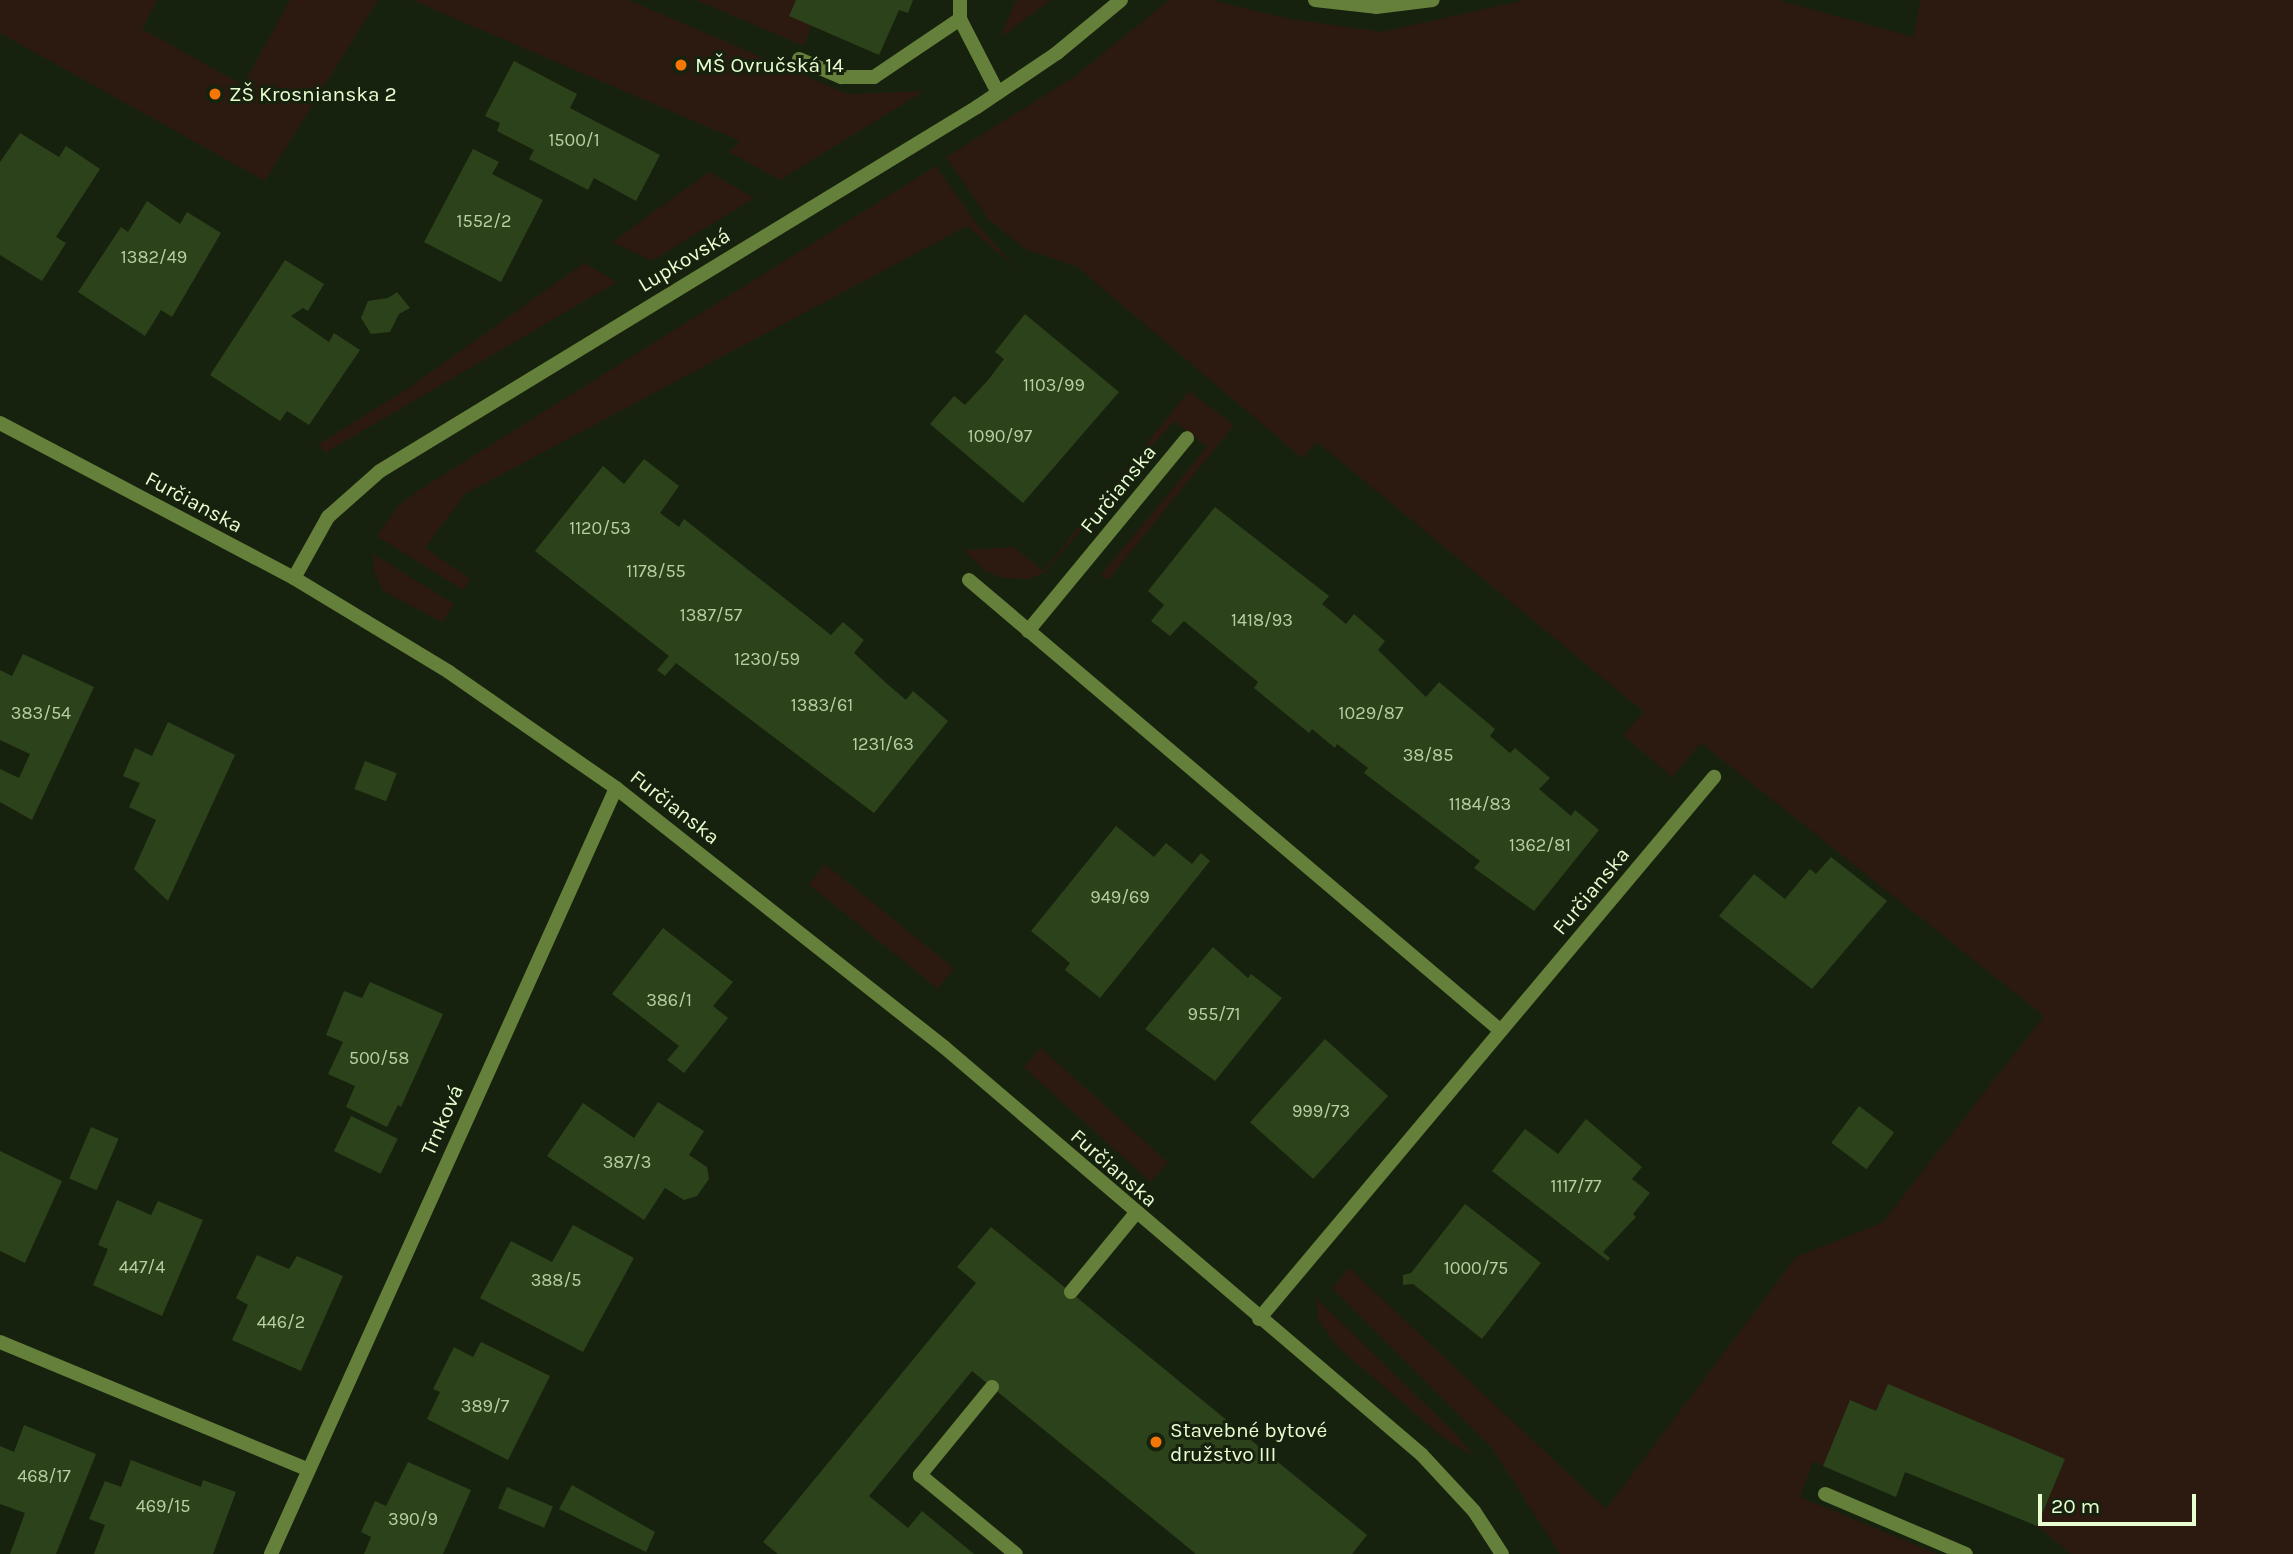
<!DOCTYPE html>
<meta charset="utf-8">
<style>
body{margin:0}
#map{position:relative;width:2293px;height:1554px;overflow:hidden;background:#17220e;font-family:Karla,sans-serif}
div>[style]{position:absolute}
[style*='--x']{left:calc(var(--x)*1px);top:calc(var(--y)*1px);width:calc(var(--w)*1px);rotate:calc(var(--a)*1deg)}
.green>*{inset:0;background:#2c1a11;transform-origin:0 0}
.building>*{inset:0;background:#2c421a;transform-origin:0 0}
.service>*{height:14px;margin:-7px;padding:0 7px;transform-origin:7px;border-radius:7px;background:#64803a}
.minor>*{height:14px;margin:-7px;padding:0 7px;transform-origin:7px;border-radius:7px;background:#64803a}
.dots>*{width:19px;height:19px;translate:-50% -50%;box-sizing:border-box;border:4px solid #17220e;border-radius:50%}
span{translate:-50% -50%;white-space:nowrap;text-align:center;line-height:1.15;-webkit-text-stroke:6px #17220e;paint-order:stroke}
.number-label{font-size:18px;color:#b9cfa2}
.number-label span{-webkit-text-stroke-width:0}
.poi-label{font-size:21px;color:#e8fed0}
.left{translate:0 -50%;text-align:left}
.street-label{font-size:21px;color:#e8fed0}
.scale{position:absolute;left:2038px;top:1494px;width:158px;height:32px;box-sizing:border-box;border:4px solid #e8fed0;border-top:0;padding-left:9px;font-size:21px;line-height:24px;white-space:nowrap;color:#e8fed0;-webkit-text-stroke:5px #17220e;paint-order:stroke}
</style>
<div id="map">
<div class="green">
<i style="clip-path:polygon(0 0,157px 0,142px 29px,243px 85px,290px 0,378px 0,265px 181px,0 33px)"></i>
<i style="clip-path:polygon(412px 0,629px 0,848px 94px,924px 91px,780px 180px,729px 152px,740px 141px)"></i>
<i style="clip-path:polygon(696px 0,796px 0,789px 16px,811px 25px,804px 46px)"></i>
<i style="clip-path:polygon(1016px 0,1051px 0,1000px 38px)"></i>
<i style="clip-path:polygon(1169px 0,1211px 0,1290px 19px,1382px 32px,1525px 0,1778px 0,1913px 37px,1921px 0,2293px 0,2293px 1554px,2071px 1554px,2037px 1526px,2065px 1459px,1888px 1385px,1876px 1411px,1850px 1400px,1823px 1466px,1813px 1461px,1800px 1497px,1937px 1554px,1560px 1554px,1491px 1447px,1332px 1288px,1349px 1268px,1606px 1509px,1796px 1257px,1882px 1223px,2044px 1016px,1701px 743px,1672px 777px,1623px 735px,1644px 712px,1317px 442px,1302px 458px,1076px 266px,1025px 249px,989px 220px,946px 157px,1074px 77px)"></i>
<i style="clip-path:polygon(936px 166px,976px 223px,1015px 267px,967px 226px,465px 494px,425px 548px,470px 579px,463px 590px,377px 536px,398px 506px,416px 492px)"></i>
<i style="clip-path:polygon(709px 172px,754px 198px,652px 261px,612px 242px)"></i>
<i style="clip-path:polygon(584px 263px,617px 282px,325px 453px,319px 444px,410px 387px)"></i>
<i style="clip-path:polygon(1189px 391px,1234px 425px,1108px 580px,1101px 575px,1207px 447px,1174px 421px,1045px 572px,1030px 579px,1001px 578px,984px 570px,963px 550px,1014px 547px,1043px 571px)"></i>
<i style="clip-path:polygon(373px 554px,454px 604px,442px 622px,383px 591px,374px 571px)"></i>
<i style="left:825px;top:864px;width:166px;height:26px;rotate:39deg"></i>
<i style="left:1041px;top:1048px;width:171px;height:26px;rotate:42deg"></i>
<i style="clip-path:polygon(1316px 1298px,1454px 1432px,1474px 1456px,1445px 1439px,1340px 1349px,1318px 1320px)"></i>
</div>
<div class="building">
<i style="clip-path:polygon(796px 0,913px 0,908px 13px,899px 10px,879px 55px,789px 16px)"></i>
<i style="clip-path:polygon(514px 61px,577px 94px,570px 108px,660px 155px,636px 201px,594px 178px,588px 190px,529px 159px,534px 150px,497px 131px,500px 123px,485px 116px)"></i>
<i style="clip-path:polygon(20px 133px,59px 157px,66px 146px,100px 169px,56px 237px,66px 243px,42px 281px,0 255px,0 162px)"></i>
<i style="clip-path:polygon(473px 149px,499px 162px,492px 174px,543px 200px,501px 282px,424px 242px)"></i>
<i style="clip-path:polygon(147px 201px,180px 224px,187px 212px,221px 233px,172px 317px,161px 310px,145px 336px,78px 292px,121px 227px,128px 232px)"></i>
<i style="clip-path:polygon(285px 260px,324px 284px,308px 311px,303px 308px,291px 316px,329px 342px,334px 333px,360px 350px,309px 425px,287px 411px,280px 421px,210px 375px)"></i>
<i style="clip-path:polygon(397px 292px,410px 308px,399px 314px,390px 332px,371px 334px,361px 318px,368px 301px,388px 298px)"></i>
<i style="clip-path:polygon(1025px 314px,1119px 392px,1023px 503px,930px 424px,954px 396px,965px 405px,989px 379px,1004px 359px,995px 352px)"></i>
<i style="clip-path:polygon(644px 459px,679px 486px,660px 513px,679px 527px,684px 519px,831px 635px,843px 622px,864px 640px,854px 653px,885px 682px,906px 700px,913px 691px,948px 721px,874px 813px,676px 663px,665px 676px,657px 670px,669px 656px,535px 551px,603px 466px,624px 484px)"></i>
<i style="clip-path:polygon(1215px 507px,1329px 596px,1322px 604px,1346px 624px,1354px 614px,1385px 641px,1378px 650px,1426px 697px,1439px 682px,1495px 729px,1490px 736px,1510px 753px,1515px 748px,1550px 778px,1539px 789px,1571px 816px,1575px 810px,1599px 830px,1534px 911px,1474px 868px,1480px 861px,1364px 773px,1368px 768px,1337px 744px,1335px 748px,1312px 729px,1309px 733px,1254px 688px,1258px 682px,1184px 621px,1170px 636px,1151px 621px,1164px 605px,1148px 591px)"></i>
<i style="clip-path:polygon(23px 654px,94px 687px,32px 820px,0 802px,0 769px,19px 778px,30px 754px,0 740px,0 670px,12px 676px)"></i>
<i style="clip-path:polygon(168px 722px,235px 755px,168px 901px,134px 869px,156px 820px,129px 807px,140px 783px,123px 776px,135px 748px,152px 756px)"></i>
<i style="left:365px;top:761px;width:34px;height:30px;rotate:21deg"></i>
<i style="clip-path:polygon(1116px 826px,1154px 857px,1166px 843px,1192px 864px,1201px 853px,1210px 861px,1100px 998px,1065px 970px,1070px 963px,1031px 931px)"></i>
<i style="clip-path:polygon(1831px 857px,1887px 901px,1812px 989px,1719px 916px,1754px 874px,1785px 899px,1810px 869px,1816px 874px)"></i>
<i style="clip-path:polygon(663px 928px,733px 982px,713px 1006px,728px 1018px,684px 1073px,667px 1060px,679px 1046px,612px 994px)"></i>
<i style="clip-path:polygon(1213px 947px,1248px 978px,1251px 974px,1282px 998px,1215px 1081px,1145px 1029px)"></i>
<i style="clip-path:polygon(370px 982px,443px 1014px,401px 1107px,398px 1105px,387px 1127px,346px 1107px,355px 1086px,328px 1074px,343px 1042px,326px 1035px,344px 991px,362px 998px)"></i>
<i style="left:1325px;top:1039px;width:85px;height:112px;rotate:42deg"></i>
<i style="clip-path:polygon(658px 1102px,704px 1131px,689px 1155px,707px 1167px,709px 1179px,697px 1196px,684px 1200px,665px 1188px,644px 1220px,547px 1156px,583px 1103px,634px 1138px)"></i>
<i style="left:1859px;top:1106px;width:44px;height:46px;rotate:37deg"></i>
<i style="left:351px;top:1116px;width:52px;height:39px;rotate:26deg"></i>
<i style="clip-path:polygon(1586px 1119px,1642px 1167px,1632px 1179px,1650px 1193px,1633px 1214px,1636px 1217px,1603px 1252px,1610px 1258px,1608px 1261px,1492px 1171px,1525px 1129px,1558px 1154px)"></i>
<i style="left:91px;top:1127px;width:30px;height:56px;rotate:23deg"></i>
<i style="clip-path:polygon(0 1151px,62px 1181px,25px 1263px,0 1251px)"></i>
<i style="clip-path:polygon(117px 1200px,151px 1215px,158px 1201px,203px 1220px,162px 1316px,93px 1285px,108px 1249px,98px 1245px)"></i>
<i style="clip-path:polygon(1465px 1204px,1541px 1263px,1482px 1339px,1413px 1284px,1403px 1285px,1403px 1275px,1411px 1273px)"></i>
<i style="clip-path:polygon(573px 1225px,634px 1258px,583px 1352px,480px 1298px,511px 1241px,552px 1262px)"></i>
<i style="clip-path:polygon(991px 1227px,1367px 1535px,1352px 1554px,1196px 1554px,972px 1371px,869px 1496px,908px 1528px,922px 1511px,974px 1554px,778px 1554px,763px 1542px,976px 1283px,957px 1267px)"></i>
<i style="clip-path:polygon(257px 1255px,289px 1269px,297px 1256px,343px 1276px,301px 1371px,232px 1340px,248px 1305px,236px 1298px)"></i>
<i style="clip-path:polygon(481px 1342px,550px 1376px,508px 1460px,427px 1419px,440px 1392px,433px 1389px,454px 1347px,473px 1357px)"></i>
<i style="clip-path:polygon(1888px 1384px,2065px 1459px,2037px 1526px,1905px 1472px,1896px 1497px,1823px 1466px,1850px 1400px,1876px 1411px)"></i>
<i style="clip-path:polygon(24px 1425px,96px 1454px,56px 1554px,10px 1554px,25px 1513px,0 1504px,0 1446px,14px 1452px)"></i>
<i style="clip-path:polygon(131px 1460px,201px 1487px,203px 1480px,236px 1492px,213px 1554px,94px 1554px,105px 1525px,89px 1519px,105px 1481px,121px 1487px)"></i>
<i style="clip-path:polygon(408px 1462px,471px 1490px,443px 1554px,364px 1554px,371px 1537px,361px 1532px,375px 1501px,386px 1506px)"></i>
<i style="clip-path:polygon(572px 1485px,655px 1532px,646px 1552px,559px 1509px)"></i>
<i style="left:507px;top:1487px;width:50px;height:23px;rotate:23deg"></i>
</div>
<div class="service">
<i style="--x:960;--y:0;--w:19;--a:90"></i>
<i style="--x:960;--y:19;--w:83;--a:62.8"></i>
<i style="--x:799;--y:59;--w:46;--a:23.2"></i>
<i style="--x:841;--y:77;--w:33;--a:0"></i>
<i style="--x:874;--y:77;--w:104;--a:-34"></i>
<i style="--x:1071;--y:1292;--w:101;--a:-50.6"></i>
<i style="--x:992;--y:1387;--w:114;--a:129.3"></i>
<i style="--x:920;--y:1475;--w:124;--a:39.5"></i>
<i style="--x:1825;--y:1494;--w:153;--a:23.1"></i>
</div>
<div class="minor">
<i style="--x:1315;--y:0;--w:61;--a:6.5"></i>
<i style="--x:1376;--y:7;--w:57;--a:-7"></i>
<i style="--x:0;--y:423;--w:332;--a:27.8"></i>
<i style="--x:294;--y:578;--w:181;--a:31.2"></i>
<i style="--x:449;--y:672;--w:203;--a:34.8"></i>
<i style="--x:616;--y:788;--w:418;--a:38.3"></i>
<i style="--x:944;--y:1047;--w:628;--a:40.48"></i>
<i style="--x:1422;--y:1455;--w:76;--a:47.1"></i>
<i style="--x:1474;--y:1511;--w:51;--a:56.9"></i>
<i style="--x:294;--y:578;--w:70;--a:-60.9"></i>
<i style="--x:328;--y:517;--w:69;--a:-41.5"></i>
<i style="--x:380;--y:471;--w:699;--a:-31.37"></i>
<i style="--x:977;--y:107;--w:97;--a:-34"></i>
<i style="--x:1057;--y:53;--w:83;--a:-39.6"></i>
<i style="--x:969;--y:580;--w:697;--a:40.29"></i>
<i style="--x:1028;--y:631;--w:250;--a:-50.5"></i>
<i style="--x:1259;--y:1319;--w:708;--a:-49.99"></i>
<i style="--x:0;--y:1342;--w:332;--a:22.5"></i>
<i style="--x:271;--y:1554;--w:840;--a:-65.75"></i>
</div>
<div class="dots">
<i style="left:681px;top:65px;background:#f57505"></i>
<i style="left:215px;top:94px;background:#f57505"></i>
<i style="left:1156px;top:1442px;background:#f57505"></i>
</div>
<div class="number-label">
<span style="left:574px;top:140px">1500/1</span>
<span style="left:484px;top:221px">1552/2</span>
<span style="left:154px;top:257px">1382/49</span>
<span style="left:1054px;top:385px">1103/99</span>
<span style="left:1000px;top:436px">1090/97</span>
<span style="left:600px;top:528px">1120/53</span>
<span style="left:656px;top:571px">1178/55</span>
<span style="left:711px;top:615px">1387/57</span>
<span style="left:1262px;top:620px">1418/93</span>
<span style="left:767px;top:659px">1230/59</span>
<span style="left:822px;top:705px">1383/61</span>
<span style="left:41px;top:713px">383/54</span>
<span style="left:1371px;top:713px">1029/87</span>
<span style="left:883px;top:744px">1231/63</span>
<span style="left:1428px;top:755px">38/85</span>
<span style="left:1480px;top:804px">1184/83</span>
<span style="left:1540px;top:845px">1362/81</span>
<span style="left:1120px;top:897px">949/69</span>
<span style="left:669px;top:1000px">386/1</span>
<span style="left:1214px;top:1014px">955/71</span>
<span style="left:379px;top:1058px">500/58</span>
<span style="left:1321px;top:1111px">999/73</span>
<span style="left:627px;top:1162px">387/3</span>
<span style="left:1576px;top:1186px">1117/77</span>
<span style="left:142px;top:1267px">447/4</span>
<span style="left:1476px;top:1268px">1000/75</span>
<span style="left:556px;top:1280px">388/5</span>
<span style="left:281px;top:1322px">446/2</span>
<span style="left:485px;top:1406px">389/7</span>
<span style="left:44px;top:1476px">468/17</span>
<span style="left:163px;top:1506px">469/15</span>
<span style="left:413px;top:1519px">390/9</span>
</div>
<div class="poi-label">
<span class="left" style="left:695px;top:65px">MŠ Ovručská 14</span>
<span class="left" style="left:229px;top:94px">ZŠ Krosnianska 2</span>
<span class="left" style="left:1170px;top:1442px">Stavebné bytové<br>družstvo III</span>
</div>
<div class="street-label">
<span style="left:684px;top:260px;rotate:-31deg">Lupkovská</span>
<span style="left:1118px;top:489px;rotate:-51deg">Furčianska</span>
<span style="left:194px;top:502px;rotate:28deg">Furčianska</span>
<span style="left:675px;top:807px;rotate:38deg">Furčianska</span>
<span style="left:1591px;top:891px;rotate:-50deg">Furčianska</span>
<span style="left:442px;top:1120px;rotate:-66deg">Trnková</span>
<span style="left:1114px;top:1168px;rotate:41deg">Furčianska</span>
</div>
<div class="scale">20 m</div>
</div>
